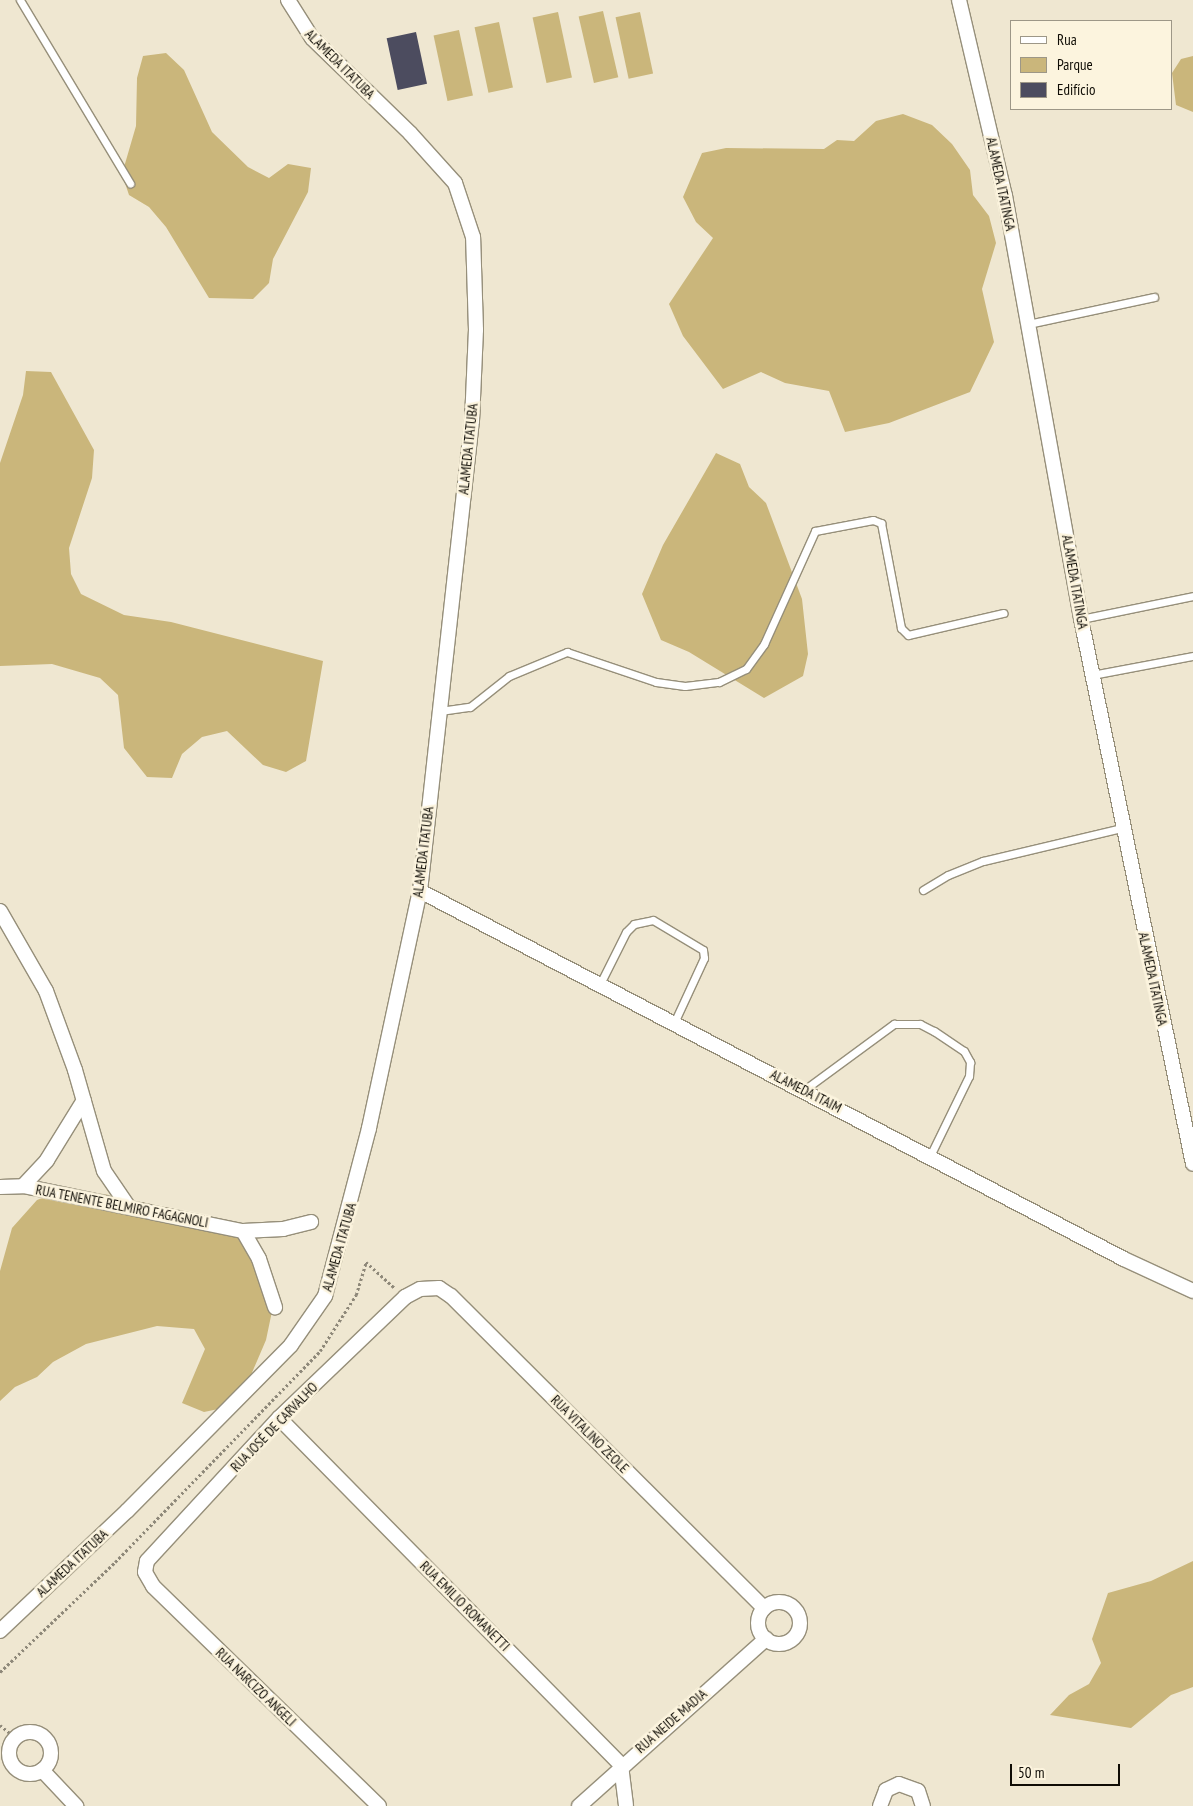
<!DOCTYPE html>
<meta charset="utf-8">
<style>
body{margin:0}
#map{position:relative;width:1193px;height:1806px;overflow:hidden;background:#efe7d1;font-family:"PT Sans Narrow",sans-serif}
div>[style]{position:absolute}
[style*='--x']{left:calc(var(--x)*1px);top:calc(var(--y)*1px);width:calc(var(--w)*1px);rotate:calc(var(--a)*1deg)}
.green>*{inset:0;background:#cab67b;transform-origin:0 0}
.building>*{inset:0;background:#4c4c5f;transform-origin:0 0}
.path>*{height:2.5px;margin-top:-1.25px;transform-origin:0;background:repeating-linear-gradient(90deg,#8e8879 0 2.5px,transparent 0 5px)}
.roads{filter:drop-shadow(1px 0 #968f7a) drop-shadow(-1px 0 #968f7a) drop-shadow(0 1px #968f7a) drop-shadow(0 -1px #968f7a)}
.service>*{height:7px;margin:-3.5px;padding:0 3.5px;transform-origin:3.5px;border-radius:3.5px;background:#fff}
.minor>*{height:14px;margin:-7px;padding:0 7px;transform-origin:7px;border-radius:7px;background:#fff}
.minor>.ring{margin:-7px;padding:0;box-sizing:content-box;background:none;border:14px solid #fff;border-radius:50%}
span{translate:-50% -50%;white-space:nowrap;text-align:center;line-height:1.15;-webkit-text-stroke:5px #fcf4de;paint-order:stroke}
.street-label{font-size:14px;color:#0f0c05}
.legend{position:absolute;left:1010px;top:20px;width:162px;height:90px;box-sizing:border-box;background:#fcf4de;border:1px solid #9d9787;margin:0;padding:6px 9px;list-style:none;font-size:15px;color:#0f0c05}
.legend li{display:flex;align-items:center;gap:10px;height:25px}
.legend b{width:25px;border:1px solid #9d9787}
.scale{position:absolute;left:1010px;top:1764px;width:110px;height:22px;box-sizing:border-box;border:2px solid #0f0c05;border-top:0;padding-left:6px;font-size:15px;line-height:18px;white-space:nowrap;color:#0f0c05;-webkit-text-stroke:4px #fcf4de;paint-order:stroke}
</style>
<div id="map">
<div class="green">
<i style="left:603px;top:11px;width:68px;height:25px;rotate:77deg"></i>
<i style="left:558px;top:12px;width:67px;height:26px;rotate:78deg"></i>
<i style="left:640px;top:12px;width:63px;height:25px;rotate:78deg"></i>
<i style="left:499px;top:22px;width:67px;height:25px;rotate:78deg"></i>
<i style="left:459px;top:30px;width:67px;height:26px;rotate:78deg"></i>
<i style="clip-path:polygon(166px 53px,184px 70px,212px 132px,248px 167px,269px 178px,288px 164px,311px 168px,308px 192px,273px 259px,269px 283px,253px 299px,209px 298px,166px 227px,149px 207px,129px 195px,122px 174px,136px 126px,137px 78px,143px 56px)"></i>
<i style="clip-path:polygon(1193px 56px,1193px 112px,1176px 105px,1172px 73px,1181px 59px)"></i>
<i style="clip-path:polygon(903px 114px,932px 125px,952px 144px,970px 170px,973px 195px,989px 216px,996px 243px,982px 289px,994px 342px,970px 392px,889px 423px,845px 432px,829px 391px,785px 383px,761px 372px,723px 389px,683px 336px,669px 304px,713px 238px,696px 222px,683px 197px,702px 153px,726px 148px,824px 149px,837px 140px,854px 141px,876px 121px)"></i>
<i style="clip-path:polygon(26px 371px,51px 372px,94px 450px,92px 478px,69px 548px,71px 574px,81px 594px,124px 615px,171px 622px,323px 661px,306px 761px,286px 772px,263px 765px,227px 731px,202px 737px,182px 754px,172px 778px,147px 777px,124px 748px,118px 695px,100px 678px,52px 664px,0 666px,0 463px,23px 395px)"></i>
<i style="clip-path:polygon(716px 453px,740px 464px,749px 487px,766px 503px,802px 599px,808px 654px,803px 676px,764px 698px,689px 652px,661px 640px,642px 594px,663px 545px)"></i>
<i style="clip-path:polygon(60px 1191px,104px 1194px,178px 1210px,244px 1241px,275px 1297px,266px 1340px,245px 1389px,228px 1407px,204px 1412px,182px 1403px,205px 1349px,194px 1329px,157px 1326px,86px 1344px,53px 1362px,37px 1377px,15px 1387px,0 1401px,0 1271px,12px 1228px,37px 1200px)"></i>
<i style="clip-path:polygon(1193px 1561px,1193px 1687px,1171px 1695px,1131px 1728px,1050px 1715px,1069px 1695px,1089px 1684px,1101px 1663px,1092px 1639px,1108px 1593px,1151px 1581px)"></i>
</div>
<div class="building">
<i style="left:416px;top:32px;width:53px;height:30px;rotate:78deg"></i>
</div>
<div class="path">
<i style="--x:0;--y:1672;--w:159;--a:-43.7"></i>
<i style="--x:115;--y:1562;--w:294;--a:-45.8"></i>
<i style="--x:320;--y:1351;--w:67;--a:-57.3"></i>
<i style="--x:356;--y:1295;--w:34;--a:-73"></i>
<i style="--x:366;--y:1262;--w:39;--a:42"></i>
<i style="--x:0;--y:1725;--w:19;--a:39"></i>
</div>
<div class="roads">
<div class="service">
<i style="--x:20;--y:0;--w:214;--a:59"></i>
<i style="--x:1028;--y:324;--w:129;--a:-12.1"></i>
<i style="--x:1081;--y:619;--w:114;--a:-11.6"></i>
<i style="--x:1092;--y:675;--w:103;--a:-10.7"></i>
<i style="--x:440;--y:711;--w:30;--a:-8"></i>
<i style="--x:470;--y:707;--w:50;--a:-38.5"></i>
<i style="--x:509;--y:676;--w:63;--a:-22.5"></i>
<i style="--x:567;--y:652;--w:94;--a:18.6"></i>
<i style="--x:656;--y:682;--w:29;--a:8"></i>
<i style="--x:685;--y:686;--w:34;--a:-7"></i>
<i style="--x:719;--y:682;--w:30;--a:-26"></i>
<i style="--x:746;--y:669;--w:31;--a:-54"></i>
<i style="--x:764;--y:644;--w:124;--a:-65.7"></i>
<i style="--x:815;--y:531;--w:59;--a:-10.7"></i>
<i style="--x:873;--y:520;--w:9;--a:21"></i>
<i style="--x:881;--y:523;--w:107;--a:79.2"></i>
<i style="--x:901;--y:628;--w:10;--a:45"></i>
<i style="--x:908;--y:635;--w:98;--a:-13"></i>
<i style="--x:923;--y:890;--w:29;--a:-31"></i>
<i style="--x:948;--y:875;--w:38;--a:-22"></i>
<i style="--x:983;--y:861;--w:143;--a:-13.4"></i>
<i style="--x:600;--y:984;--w:58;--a:-63.4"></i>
<i style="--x:626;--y:932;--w:11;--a:-45"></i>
<i style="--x:634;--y:924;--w:19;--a:-12"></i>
<i style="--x:653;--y:920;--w:58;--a:31"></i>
<i style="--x:703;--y:950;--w:8;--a:83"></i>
<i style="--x:704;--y:958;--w:72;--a:114.8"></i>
<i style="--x:804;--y:1090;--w:112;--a:-36.3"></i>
<i style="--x:894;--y:1024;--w:26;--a:0"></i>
<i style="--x:920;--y:1024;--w:16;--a:27"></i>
<i style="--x:934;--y:1031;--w:36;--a:34"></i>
<i style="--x:964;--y:1051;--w:13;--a:61"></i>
<i style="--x:970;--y:1062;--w:14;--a:94"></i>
<i style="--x:969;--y:1076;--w:89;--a:116"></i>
</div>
<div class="minor">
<i style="--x:959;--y:0;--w:201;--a:76.8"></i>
<i style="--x:1005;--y:196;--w:430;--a:79.8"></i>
<i style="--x:1081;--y:619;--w:556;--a:78.39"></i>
<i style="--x:420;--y:891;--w:794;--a:27.6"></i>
<i style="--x:1124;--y:1259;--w:76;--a:24.9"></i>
<i style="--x:0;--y:911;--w:92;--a:60.1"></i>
<i style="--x:46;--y:991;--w:84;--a:69.8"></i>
<i style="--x:75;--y:1070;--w:105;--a:74"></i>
<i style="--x:104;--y:1171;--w:42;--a:55.6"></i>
<i style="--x:23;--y:1186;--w:35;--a:-47"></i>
<i style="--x:47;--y:1160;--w:70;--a:-58.3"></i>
<i style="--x:0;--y:1187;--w:23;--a:-2"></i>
<i style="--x:23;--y:1186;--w:225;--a:11.6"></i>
<i style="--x:243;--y:1231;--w:32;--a:60"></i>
<i style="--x:259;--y:1259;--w:51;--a:71.6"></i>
<i style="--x:243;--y:1231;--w:40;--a:-2.9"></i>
<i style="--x:283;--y:1229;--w:29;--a:-14"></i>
<i style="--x:279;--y:1418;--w:487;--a:45.4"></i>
<i style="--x:621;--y:1765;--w:41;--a:83"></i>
<i class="ring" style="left:758px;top:1602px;width:28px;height:28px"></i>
<i style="--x:0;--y:1631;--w:175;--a:-43.4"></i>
<i style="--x:127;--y:1511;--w:233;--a:-45.3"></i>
<i style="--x:291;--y:1345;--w:60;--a:-55.2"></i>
<i style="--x:325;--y:1296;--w:174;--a:-75.3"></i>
<i style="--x:369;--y:1128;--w:242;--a:-77.9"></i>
<i style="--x:420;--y:891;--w:473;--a:-83.7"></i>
<i style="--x:472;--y:421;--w:91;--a:-87.5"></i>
<i style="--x:476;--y:330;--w:93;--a:-91.8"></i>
<i style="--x:473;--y:237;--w:57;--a:-108.4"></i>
<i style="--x:455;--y:183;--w:67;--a:-132"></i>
<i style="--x:410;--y:133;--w:136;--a:-135.9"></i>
<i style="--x:312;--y:38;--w:45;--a:-122.3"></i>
<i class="ring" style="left:9px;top:1732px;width:28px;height:28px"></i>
<i style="--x:42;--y:1770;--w:50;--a:46.6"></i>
<i style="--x:379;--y:1806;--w:315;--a:-135.8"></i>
<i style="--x:153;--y:1586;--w:16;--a:-120"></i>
<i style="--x:145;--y:1572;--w:11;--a:-80"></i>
<i style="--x:147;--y:1561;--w:195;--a:-47.3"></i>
<i style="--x:279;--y:1418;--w:175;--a:-43.8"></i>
<i style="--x:405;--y:1297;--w:17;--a:-28"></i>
<i style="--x:420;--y:1289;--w:19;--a:-3"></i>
<i style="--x:439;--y:1288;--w:14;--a:34"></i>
<i style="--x:451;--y:1296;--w:442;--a:44.9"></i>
<i style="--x:579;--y:1806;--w:251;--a:-41.8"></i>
<i style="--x:880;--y:1806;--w:17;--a:-69"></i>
<i style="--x:886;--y:1790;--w:14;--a:-25"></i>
<i style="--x:899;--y:1784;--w:20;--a:20"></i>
<i style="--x:918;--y:1791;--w:16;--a:72"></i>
</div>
</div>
<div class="street-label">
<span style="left:340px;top:64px;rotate:45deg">ALAMEDA ITATUBA</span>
<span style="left:1001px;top:184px;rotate:78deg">ALAMEDA ITATINGA</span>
<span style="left:468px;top:449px;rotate:-84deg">ALAMEDA ITATUBA</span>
<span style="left:1075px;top:582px;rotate:80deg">ALAMEDA ITATINGA</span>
<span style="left:423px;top:852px;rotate:-83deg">ALAMEDA ITATUBA</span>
<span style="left:1153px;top:979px;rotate:78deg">ALAMEDA ITATINGA</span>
<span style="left:806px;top:1091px;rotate:27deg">ALAMEDA ITAIM</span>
<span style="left:122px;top:1206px;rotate:11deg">RUA TENENTE BELMIRO FAGAGNOLI</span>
<span style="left:339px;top:1247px;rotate:-74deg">ALAMEDA ITATUBA</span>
<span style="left:274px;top:1427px;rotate:-46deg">RUA JOSÉ DE CARVALHO</span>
<span style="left:590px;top:1434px;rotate:45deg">RUA VITALINO ZEOLE</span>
<span style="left:72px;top:1563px;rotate:-43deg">ALAMEDA ITATUBA</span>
<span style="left:465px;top:1606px;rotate:45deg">RUA EMILIO ROMANETTI</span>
<span style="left:256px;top:1687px;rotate:44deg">RUA NARCIZO ANGELI</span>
<span style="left:671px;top:1721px;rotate:-41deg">RUA NEIDE MADIA</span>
</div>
<ul class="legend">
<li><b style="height:6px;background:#fff"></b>Rua</li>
<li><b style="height:14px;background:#cab67b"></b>Parque</li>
<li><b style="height:14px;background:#4c4c5f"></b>Edifício</li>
</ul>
<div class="scale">50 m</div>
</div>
